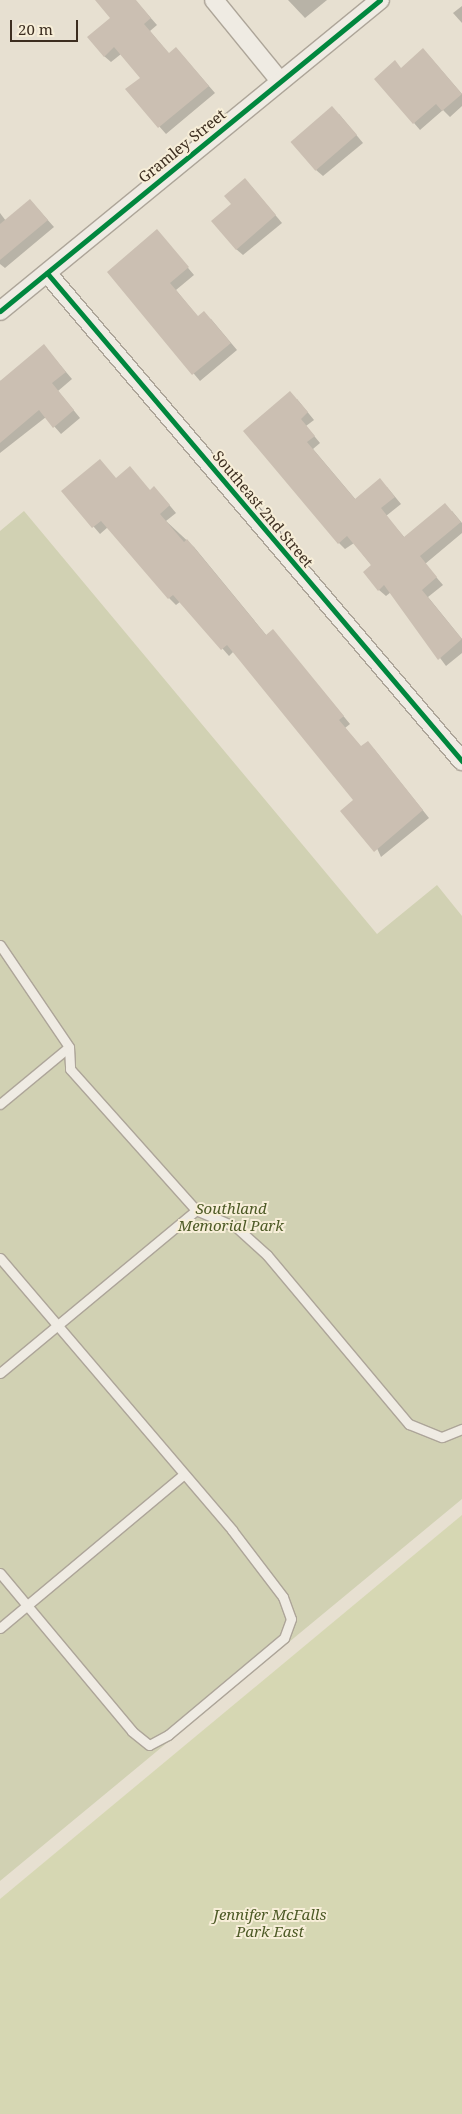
<!DOCTYPE html>
<style>
body{margin:0}
#map{position:relative;width:462px;height:2114px;overflow:hidden;background:#e7e0d1;font-family:"Noto Serif",serif}
div>[style]{position:absolute}
[style*='--x']{left:calc(var(--x)*1px);top:calc(var(--y)*1px);width:calc(var(--w)*1px);rotate:calc(var(--a)*1deg)}
.green>*{inset:0;background:#d6d7b3}
.cemetery>*{inset:0;background:#d1d1b3}
.shadow>*{inset:0;background:#0003}
.building>*{inset:0;background:#cbbfb2;transform-origin:0 0}
.roads{filter:drop-shadow(1px 0 #ada599) drop-shadow(-1px 0 #ada599) drop-shadow(0 1px #ada599) drop-shadow(0 -1px #ada599)}
.lane>*{height:9px;margin:-4.5px;padding:0 4.5px;transform-origin:4.5px;border-radius:4.5px;background:#efebe3}
.street>*{height:18px;margin:-9px;padding:0 9px;transform-origin:9px;border-radius:9px;background:#efebe3}
.cycleway>*{height:5px;margin:-2.5px;padding:0 2.5px;transform-origin:2.5px;border-radius:2.5px;background:#00873e}
span{translate:-50% -50%;white-space:nowrap;text-align:center;line-height:1.15;-webkit-text-stroke:4px #f7eed8;paint-order:stroke}
.street-label{font-size:15px;color:#3d2e20}
.park-label{font-size:15px;color:#4d5a26;font-style:italic}
.scale{position:absolute;left:10px;top:20px;width:68px;height:22px;box-sizing:border-box;border:2px solid #3d2e20;border-top:0;padding-left:6px;font-size:15px;line-height:18px;white-space:nowrap;color:#3d2e20;-webkit-text-stroke:4px #f7eed8;paint-order:stroke}
</style>
<div id="map">
<div class="green">
<i style="clip-path:polygon(462px 1515px,462px 2114px,0 2114px,0 1899px)"></i>
</div>
<div class="cemetery">
<i style="clip-path:polygon(24px 511px,377px 934px,437px 885px,462px 916px,462px 1499px,0 1881px,0 531px)"></i>
</div>
<div class="shadow">
<i style="clip-path:polygon(97px 0,135px 0,157px 25px,150px 31px,169px 54px,176px 48px,215px 93px,166px 134px,127px 90px,141px 78px,121px 54px,111px 62px,104px 56px,112px 18px)"></i>
<i style="clip-path:polygon(288px 0,327px 0,305px 18px)"></i>
<i style="clip-path:polygon(462px 6px,462px 23px,453px 13px)"></i>
<i style="clip-path:polygon(430px 57px,462px 94px,462px 106px,450px 117px,443px 110px,420px 130px,414px 123px)"></i>
<i style="clip-path:polygon(339px 114px,363px 143px,323px 176px,316px 170px)"></i>
<i style="clip-path:polygon(252px 187px,282px 223px,243px 255px,236px 249px,233px 204px)"></i>
<i style="clip-path:polygon(30px 200px,54px 227px,5px 268px,0 264px,0 213px,6px 221px)"></i>
<i style="clip-path:polygon(163px 238px,194px 275px,176px 290px,198px 317px,211px 319px,237px 350px,200px 381px,108px 272px)"></i>
<i style="clip-path:polygon(50px 353px,72px 379px,58px 391px,80px 418px,61px 434px,46px 417px,0 453px,0 381px)"></i>
<i style="clip-path:polygon(297px 399px,314px 420px,306px 426px,320px 443px,313px 449px,356px 500px,387px 487px,401px 504px,386px 516px,405px 538px,452px 511px,462px 523px,462px 533px,425px 564px,443px 585px,428px 597px,462px 639px,462px 653px,446px 666px,391px 592px,386px 596px,379px 590px,372px 566px,354px 543px,345px 549px,339px 543px,244px 431px)"></i>
<i style="clip-path:polygon(116px 479px,161px 495px,176px 513px,166px 521px,194px 547px,267px 636px,279px 638px,350px 724px,345px 728px,362px 748px,374px 749px,429px 818px,381px 857px,355px 800px,234px 651px,229px 656px,181px 601px,176px 605px,169px 598px,108px 527px,100px 534px,63px 491px)"></i>
</div>
<div class="building">
<i style="clip-path:polygon(95px 0,136px 0,151px 18px,144px 24px,169px 53px,176px 47px,209px 86px,158px 128px,125px 89px,140px 78px,114px 47px,104px 57px,87px 37px,110px 18px)"></i>
<i style="clip-path:polygon(423px 48px,462px 94px,442px 111px,436px 104px,413px 124px,374px 79px,395px 60px,401px 68px)"></i>
<i style="left:332px;top:106px;width:38px;height:55px;rotate:49deg"></i>
<i style="clip-path:polygon(245px 178px,276px 215px,236px 250px,211px 221px,231px 204px,224px 196px)"></i>
<i style="clip-path:polygon(30px 199px,48px 220px,0 260px,0 224px)"></i>
<i style="clip-path:polygon(157px 229px,189px 267px,170px 283px,198px 316px,204px 311px,231px 343px,192px 375px,107px 272px)"></i>
<i style="clip-path:polygon(44px 344px,66px 372px,52px 383px,74px 410px,53px 428px,39px 410px,0 443px,0 381px)"></i>
<i style="clip-path:polygon(290px 391px,308px 412px,301px 419px,315px 436px,307px 442px,355px 499px,380px 478px,395px 497px,381px 508px,404px 537px,445px 503px,461px 522px,420px 556px,437px 577px,422px 590px,462px 639px,438px 660px,384px 585px,378px 591px,363px 572px,371px 565px,347px 536px,338px 544px,243px 431px)"></i>
<i style="clip-path:polygon(100px 459px,116px 478px,130px 466px,150px 490px,154px 486px,170px 505px,160px 514px,184px 542px,187px 539px,266px 635px,273px 629px,344px 716px,339px 720px,361px 746px,368px 741px,423px 810px,374px 852px,340px 811px,353px 800px,227px 645px,221px 650px,173px 595px,168px 599px,101px 521px,92px 528px,61px 491px)"></i>
</div>
<div class="roads">
<div class="lane">
<i style="--x:0;--y:945;--w:123;--a:55.9"></i>
<i style="--x:69;--y:1047;--w:22;--a:87"></i>
<i style="--x:70;--y:1069;--w:189;--a:48.2"></i>
<i style="--x:196;--y:1210;--w:43;--a:23"></i>
<i style="--x:236;--y:1227;--w:42;--a:42.1"></i>
<i style="--x:267;--y:1255;--w:221;--a:50"></i>
<i style="--x:409;--y:1424;--w:35;--a:22"></i>
<i style="--x:442;--y:1437;--w:22;--a:-22"></i>
<i style="--x:0;--y:1104;--w:89;--a:-39.6"></i>
<i style="--x:0;--y:1258;--w:358;--a:49.5"></i>
<i style="--x:232;--y:1530;--w:84;--a:52.7"></i>
<i style="--x:283;--y:1597;--w:23;--a:70"></i>
<i style="--x:291;--y:1619;--w:20;--a:110"></i>
<i style="--x:284;--y:1638;--w:151;--a:140.1"></i>
<i style="--x:168;--y:1735;--w:21;--a:152"></i>
<i style="--x:149;--y:1745;--w:22;--a:-141"></i>
<i style="--x:132;--y:1731;--w:206;--a:-129.9"></i>
<i style="--x:0;--y:1373;--w:255;--a:-39.7"></i>
<i style="--x:0;--y:1628;--w:240;--a:-39.9"></i>
</div>
<div class="street">
<i style="--x:214;--y:0;--w:104;--a:50.8"></i>
<i style="--x:47;--y:273;--w:641;--a:49.62"></i>
<i style="--x:0;--y:311;--w:491;--a:-39.3"></i>
</div>
</div>
<div class="cycleway">
<i style="--x:47;--y:273;--w:641;--a:49.62"></i>
<i style="--x:0;--y:311;--w:491;--a:-39.3"></i>
</div>
<div class="street-label">
<span style="left:182px;top:146px;rotate:-39deg">Gramley Street</span>
<span style="left:263px;top:509px;rotate:50deg">Southeast 2nd Street</span>
</div>
<div class="park-label">
<span style="left:231px;top:1217px">Southland<br>Memorial Park</span>
<span style="left:270px;top:1923px">Jennifer McFalls<br>Park East</span>
</div>
<div class="scale">20 m</div>
</div>
